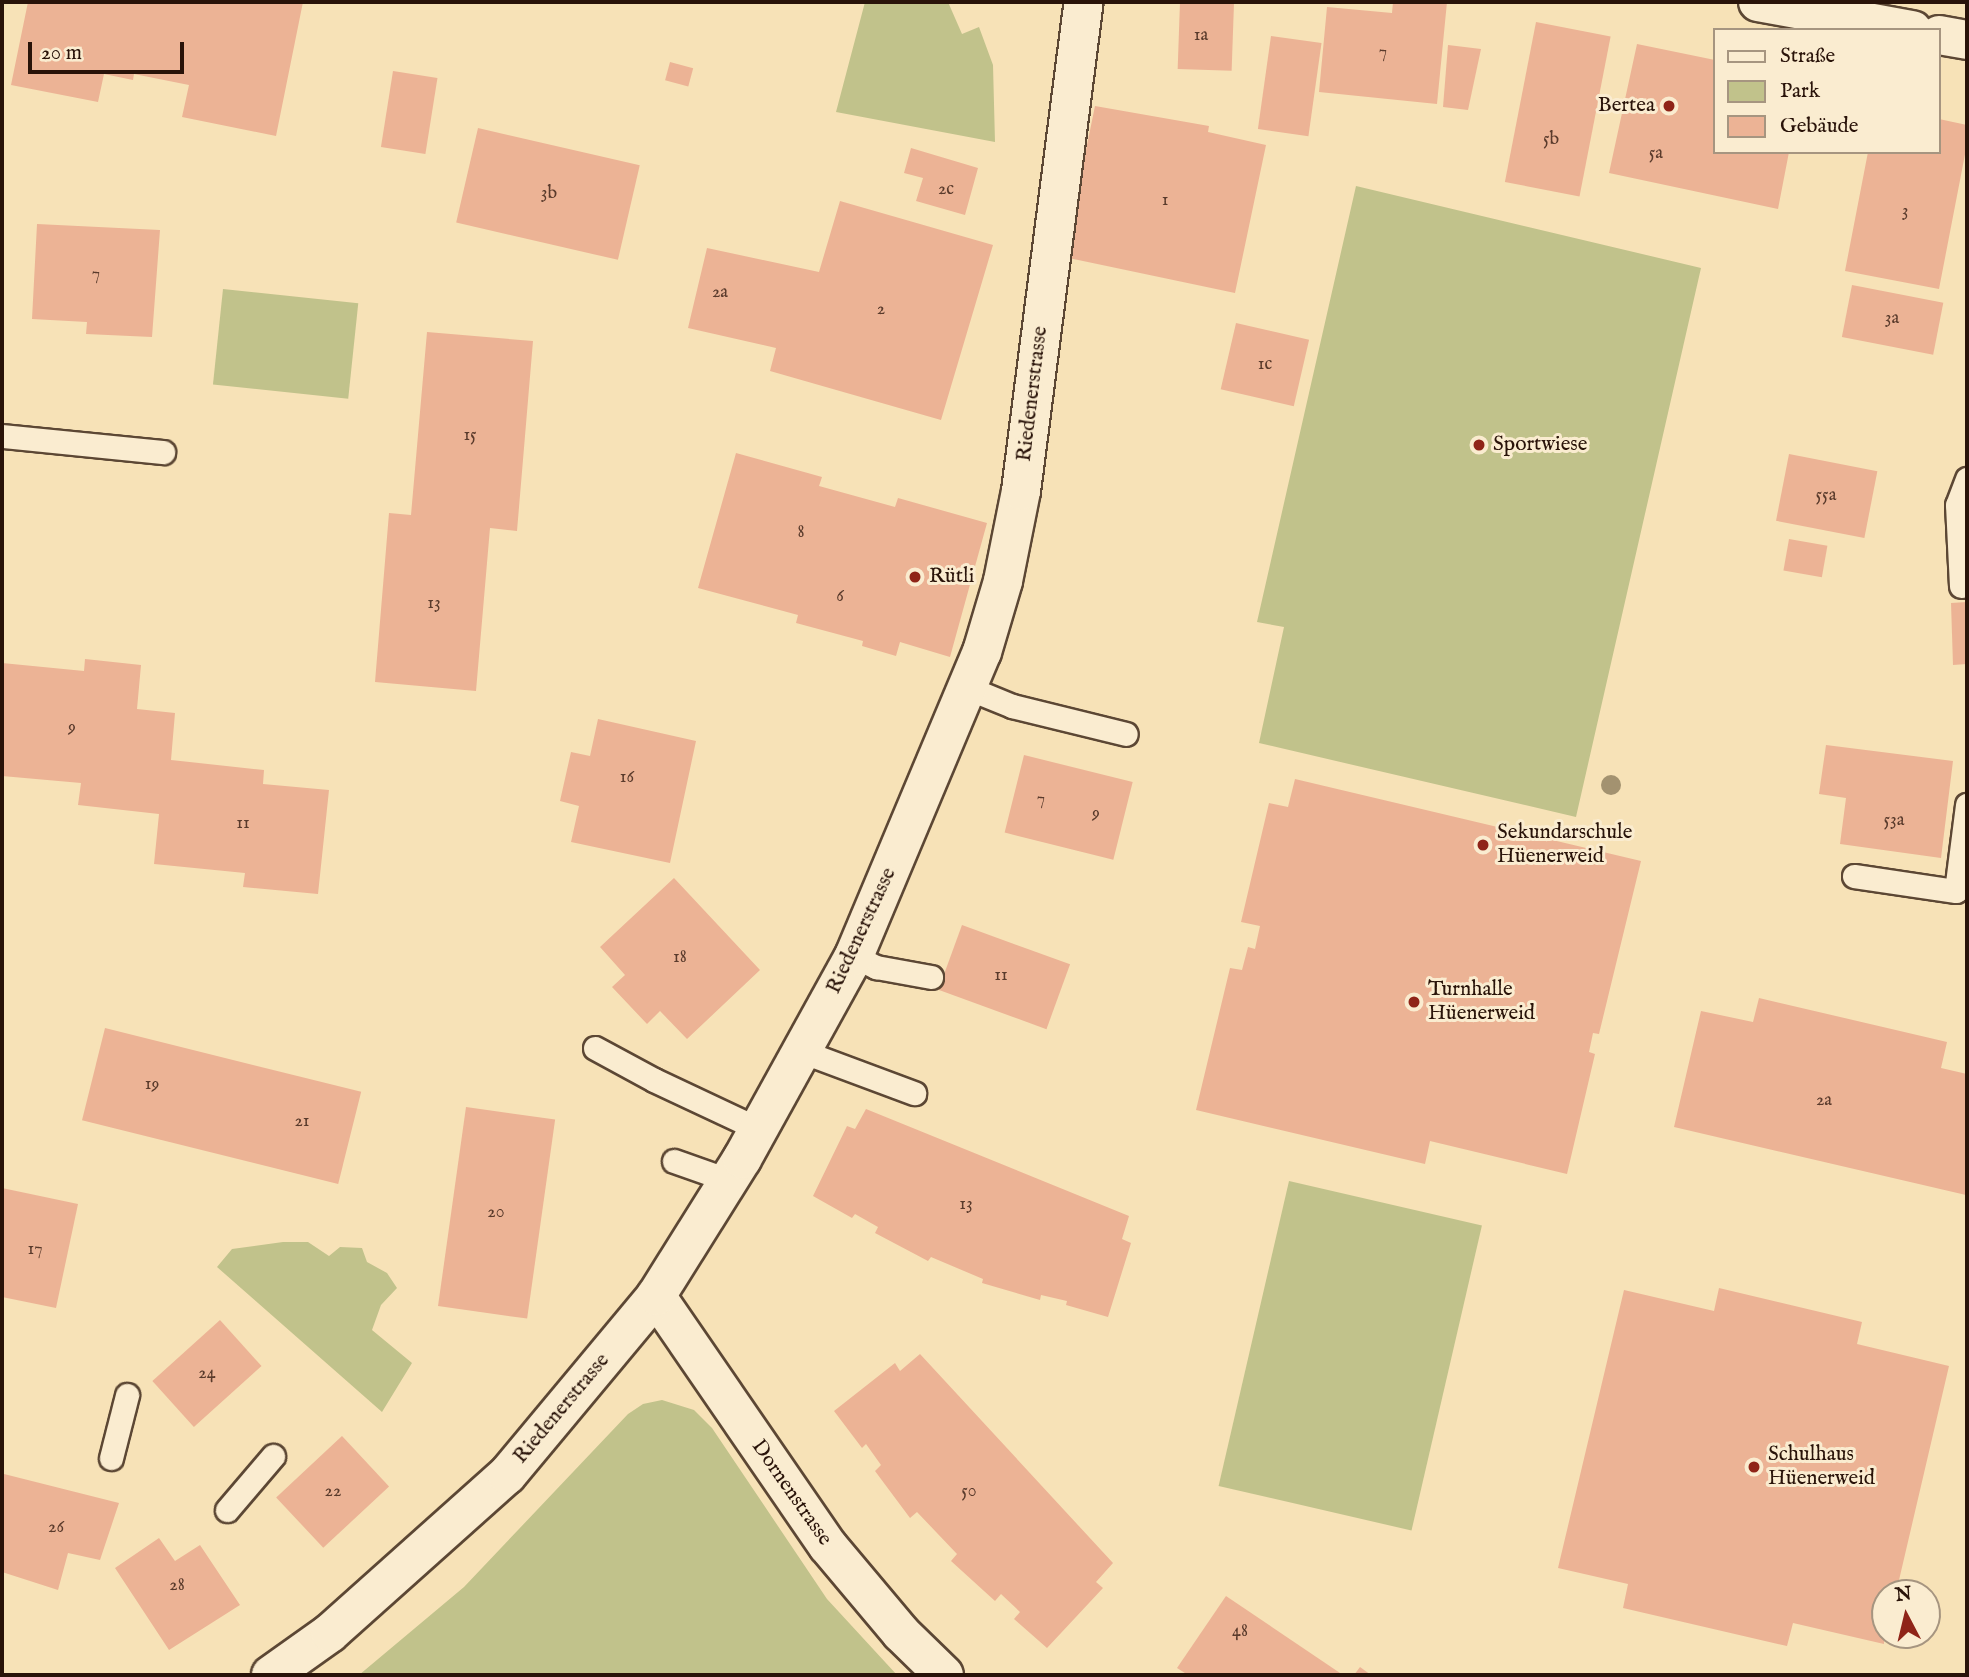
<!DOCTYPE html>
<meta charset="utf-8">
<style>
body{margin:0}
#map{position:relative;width:1969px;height:1677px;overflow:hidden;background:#f7e2b7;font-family:"IM FELL English",serif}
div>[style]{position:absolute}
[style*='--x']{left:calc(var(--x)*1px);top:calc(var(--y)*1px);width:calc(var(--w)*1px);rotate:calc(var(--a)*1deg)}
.green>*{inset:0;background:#c1c28b;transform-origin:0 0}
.building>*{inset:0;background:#ecb395;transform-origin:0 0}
.roads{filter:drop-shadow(2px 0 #5c4734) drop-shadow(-2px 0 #5c4734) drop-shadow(0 2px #5c4734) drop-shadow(0 -2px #5c4734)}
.lane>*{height:23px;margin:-11.5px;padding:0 11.5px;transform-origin:11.5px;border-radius:11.5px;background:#faecd0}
.street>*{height:38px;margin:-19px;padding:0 19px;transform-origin:19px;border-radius:19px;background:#faecd0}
.secondary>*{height:38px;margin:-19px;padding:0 19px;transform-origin:19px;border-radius:19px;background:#faecd0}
.trees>*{width:20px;height:20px;margin:-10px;border-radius:50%;background:#a39270}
.dots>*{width:19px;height:19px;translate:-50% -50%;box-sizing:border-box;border:4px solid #faecd0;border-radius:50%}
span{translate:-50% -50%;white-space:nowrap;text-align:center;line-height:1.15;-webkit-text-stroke:6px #faecd0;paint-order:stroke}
.number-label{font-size:18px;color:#5a3b2c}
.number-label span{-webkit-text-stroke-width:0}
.poi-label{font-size:21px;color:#291309}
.right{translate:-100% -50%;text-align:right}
.left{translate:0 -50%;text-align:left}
.street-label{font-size:21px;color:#291309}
.frame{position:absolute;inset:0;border:4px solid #291309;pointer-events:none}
.legend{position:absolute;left:1713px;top:28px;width:228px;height:126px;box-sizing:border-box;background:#faecd0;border:2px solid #a69580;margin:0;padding:9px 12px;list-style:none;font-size:21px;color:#291309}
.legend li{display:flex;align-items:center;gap:14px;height:35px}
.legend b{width:35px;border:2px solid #a69580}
.north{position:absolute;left:1871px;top:1579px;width:70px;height:70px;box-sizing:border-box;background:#faecd0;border:2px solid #a69580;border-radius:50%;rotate:353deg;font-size:19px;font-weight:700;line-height:28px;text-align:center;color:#291309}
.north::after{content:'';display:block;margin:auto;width:24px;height:32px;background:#8f2418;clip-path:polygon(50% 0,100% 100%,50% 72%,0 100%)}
.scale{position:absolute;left:28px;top:42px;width:156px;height:32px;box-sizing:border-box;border:4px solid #291309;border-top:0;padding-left:9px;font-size:21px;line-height:24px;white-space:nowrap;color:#291309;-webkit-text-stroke:5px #faecd0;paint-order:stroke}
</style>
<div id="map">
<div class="green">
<i style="clip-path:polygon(865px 2px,948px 2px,962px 34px,979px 27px,993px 65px,995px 142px,836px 112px)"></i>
<i style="clip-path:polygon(1356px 186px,1701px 268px,1576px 817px,1259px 743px,1284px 627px,1257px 622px)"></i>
<i style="left:223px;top:289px;width:136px;height:96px;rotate:6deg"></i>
<i style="left:1289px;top:1181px;width:198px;height:313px;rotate:13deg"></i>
<i style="clip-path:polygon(283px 1242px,308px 1242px,329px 1256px,340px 1247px,362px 1248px,367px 1262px,387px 1273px,397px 1288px,381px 1305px,372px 1330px,412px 1363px,382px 1412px,217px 1267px,232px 1249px)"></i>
<i style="clip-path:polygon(662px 1400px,694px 1410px,712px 1428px,827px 1599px,897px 1675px,359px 1675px,464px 1587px,628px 1414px,643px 1404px)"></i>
</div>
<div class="building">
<i style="clip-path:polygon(28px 2px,303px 2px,276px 136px,182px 117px,189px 85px,134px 74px,133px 80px,104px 74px,98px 102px,11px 85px)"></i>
<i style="left:1180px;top:2px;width:54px;height:67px;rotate:2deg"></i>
<i style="clip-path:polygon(1393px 2px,1447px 2px,1437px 104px,1319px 92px,1327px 7px,1392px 13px)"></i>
<i style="left:1536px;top:22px;width:76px;height:163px;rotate:11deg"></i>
<i style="left:1271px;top:36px;width:51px;height:94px;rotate:8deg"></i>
<i style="clip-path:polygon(1637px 44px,1715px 60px,1715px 152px,1789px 152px,1778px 209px,1609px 173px)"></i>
<i style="clip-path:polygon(1448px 45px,1481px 49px,1468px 110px,1443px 107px)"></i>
<i style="left:670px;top:62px;width:24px;height:19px;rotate:15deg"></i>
<i style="left:393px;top:71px;width:45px;height:77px;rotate:9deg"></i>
<i style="clip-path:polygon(1095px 106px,1209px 126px,1208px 132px,1266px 145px,1235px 293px,1064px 257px)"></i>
<i style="clip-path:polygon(1939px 119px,1967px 125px,1967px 144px,1939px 289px,1845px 271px,1868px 152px,1939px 152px)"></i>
<i style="left:478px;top:128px;width:166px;height:97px;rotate:13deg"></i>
<i style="clip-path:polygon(911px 148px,978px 168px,965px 215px,916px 201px,923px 178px,904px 173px)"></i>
<i style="clip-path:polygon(840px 201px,993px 245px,941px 420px,770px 371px,776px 348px,688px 328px,707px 248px,819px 272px)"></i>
<i style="clip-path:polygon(37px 224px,160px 230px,152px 337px,86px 334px,87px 322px,32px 319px)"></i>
<i style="left:1852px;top:285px;width:93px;height:53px;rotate:11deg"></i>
<i style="left:1236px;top:323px;width:75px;height:68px;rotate:13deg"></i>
<i style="clip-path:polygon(427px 332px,533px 341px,517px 531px,490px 528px,476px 691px,375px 682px,389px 513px,411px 515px)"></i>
<i style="clip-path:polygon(736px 453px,822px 477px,819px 486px,895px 507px,898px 498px,987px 523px,950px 657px,900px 642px,896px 656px,862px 646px,863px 641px,796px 623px,798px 615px,698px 588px)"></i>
<i style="left:1789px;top:454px;width:90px;height:68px;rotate:11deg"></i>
<i style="left:1789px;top:539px;width:39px;height:32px;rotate:10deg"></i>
<i style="clip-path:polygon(1967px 602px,1967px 664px,1953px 665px,1951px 603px)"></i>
<i style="clip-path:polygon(85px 659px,141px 665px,137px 709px,175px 713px,171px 760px,264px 770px,263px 784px,329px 790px,318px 894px,243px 887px,245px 873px,154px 864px,159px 814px,78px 805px,81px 783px,2px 776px,2px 663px,84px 671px)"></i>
<i style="clip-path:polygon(598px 719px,696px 741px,670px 863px,571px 842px,579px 806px,560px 801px,571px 752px,590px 756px)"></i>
<i style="clip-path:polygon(1826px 745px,1953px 761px,1941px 858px,1840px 844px,1846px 798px,1819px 794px)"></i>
<i style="left:1024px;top:755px;width:112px;height:80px;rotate:14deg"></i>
<i style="clip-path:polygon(1295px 779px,1641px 861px,1599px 1034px,1593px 1033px,1589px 1052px,1595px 1054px,1567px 1174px,1430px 1141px,1425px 1164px,1196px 1110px,1230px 968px,1242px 970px,1248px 947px,1255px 949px,1260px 926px,1241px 922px,1269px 803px,1288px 807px)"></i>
<i style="clip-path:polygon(674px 878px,760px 970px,687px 1039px,660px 1011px,647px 1024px,612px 987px,625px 975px,600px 947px)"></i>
<i style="left:962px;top:925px;width:115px;height:69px;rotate:20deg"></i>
<i style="clip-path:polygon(1759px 998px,1947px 1042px,1941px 1068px,1967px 1074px,1966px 1195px,1674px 1127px,1701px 1011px,1753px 1022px)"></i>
<i style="left:105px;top:1028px;width:264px;height:95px;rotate:14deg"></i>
<i style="left:466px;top:1107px;width:90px;height:201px;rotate:8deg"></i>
<i style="clip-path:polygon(866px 1109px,1129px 1216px,1122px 1239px,1131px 1243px,1108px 1317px,1066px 1305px,1067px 1301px,1041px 1295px,1040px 1300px,982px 1283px,983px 1279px,931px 1257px,928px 1261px,875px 1233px,878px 1227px,855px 1214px,852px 1218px,813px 1196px,847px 1126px,855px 1129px)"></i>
<i style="clip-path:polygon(2px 1188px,78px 1204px,56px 1308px,2px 1297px)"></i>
<i style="clip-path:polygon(1719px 1288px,1862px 1322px,1857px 1344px,1949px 1366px,1896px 1593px,1885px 1593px,1884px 1644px,1793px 1623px,1787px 1646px,1623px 1608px,1628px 1584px,1558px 1568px,1624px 1290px,1714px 1311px)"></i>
<i style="left:220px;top:1320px;width:62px;height:91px;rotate:48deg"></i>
<i style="clip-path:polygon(920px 1354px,1113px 1563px,1096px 1582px,1103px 1588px,1047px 1648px,1014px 1619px,1020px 1612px,1001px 1594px,995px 1601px,951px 1561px,957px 1554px,917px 1512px,910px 1518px,875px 1471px,881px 1465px,866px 1444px,862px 1448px,834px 1411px,895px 1363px,900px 1371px)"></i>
<i style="left:342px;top:1436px;width:69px;height:90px;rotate:47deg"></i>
<i style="clip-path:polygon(4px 1474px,119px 1503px,100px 1560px,68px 1553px,58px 1590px,2px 1572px)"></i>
<i style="clip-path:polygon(159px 1538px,175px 1561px,200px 1545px,240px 1605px,169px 1650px,115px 1568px)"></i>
<i style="clip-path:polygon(1226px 1596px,1343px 1675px,1188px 1675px,1177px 1668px)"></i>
<i style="clip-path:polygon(1360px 1667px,1371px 1675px,1354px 1675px)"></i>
</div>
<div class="roads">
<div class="lane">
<i style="--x:2;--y:436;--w:162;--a:5.7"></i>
<i style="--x:1961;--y:586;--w:81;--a:-92.8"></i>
<i style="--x:1957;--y:505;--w:28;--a:-69"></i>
<i style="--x:968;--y:688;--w:48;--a:22.2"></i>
<i style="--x:1012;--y:706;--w:117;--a:13.8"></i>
<i style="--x:1854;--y:876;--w:103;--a:8.4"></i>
<i style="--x:1956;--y:891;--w:87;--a:-82.7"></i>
<i style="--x:854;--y:956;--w:25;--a:27"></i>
<i style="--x:876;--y:967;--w:56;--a:10.3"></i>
<i style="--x:595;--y:1048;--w:67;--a:28.5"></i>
<i style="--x:654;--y:1080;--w:115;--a:25.2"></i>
<i style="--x:801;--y:1051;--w:121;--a:20.4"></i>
<i style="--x:674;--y:1161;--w:57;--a:19.4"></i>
<i style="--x:111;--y:1458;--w:65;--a:-75.7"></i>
<i style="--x:227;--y:1510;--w:71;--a:-49.6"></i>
</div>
<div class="street">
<i style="--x:656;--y:1296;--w:303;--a:55.5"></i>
<i style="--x:828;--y:1546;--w:114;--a:50"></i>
<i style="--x:901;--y:1633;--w:60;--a:44.3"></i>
<i style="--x:271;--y:1675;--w:72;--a:-35.4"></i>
<i style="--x:330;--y:1633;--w:237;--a:-41.8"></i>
<i style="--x:507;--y:1475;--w:233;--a:-50.2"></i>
<i style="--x:656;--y:1296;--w:162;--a:-57.9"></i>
<i style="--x:742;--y:1159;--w:232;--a:-61.1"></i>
<i style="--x:854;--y:956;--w:330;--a:-67.2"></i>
<i style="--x:982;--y:652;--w:74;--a:-73.5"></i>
<i style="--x:1003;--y:581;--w:92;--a:-78.7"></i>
<i style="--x:1021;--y:491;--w:493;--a:-82.7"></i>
</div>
<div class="secondary">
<i style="--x:1758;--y:2;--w:157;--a:10.3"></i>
<i style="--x:1939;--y:35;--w:28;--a:10"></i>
</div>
</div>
<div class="trees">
<i style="left:1611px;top:785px"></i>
</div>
<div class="dots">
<i style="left:1669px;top:106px;background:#8f2418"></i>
<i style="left:1479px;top:445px;background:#8f2418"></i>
<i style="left:915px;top:577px;background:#8f2418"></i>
<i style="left:1483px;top:845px;background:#8f2418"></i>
<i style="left:1414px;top:1002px;background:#8f2418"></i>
<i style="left:1754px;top:1467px;background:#8f2418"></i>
</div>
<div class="number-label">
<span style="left:1201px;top:36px">1a</span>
<span style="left:1383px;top:53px">7</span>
<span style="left:1551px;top:140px">5b</span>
<span style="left:1656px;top:154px">5a</span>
<span style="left:946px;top:190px">2c</span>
<span style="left:549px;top:194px">3b</span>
<span style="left:1165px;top:201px">1</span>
<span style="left:1905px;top:212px">3</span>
<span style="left:96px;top:275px">7</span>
<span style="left:720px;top:293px">2a</span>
<span style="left:881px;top:310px">2</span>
<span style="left:1892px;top:319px">3a</span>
<span style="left:1265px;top:365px">1c</span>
<span style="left:470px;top:436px">15</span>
<span style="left:1826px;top:496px">55a</span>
<span style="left:801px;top:533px">8</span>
<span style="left:840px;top:597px">6</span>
<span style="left:434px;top:604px">13</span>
<span style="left:72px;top:728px">9</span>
<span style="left:627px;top:778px">16</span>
<span style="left:1041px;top:800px">7</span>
<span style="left:1096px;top:814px">9</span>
<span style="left:1894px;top:821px">53a</span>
<span style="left:243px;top:824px">11</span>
<span style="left:680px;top:958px">18</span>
<span style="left:1001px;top:976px">11</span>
<span style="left:152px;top:1085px">19</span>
<span style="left:1824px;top:1101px">2a</span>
<span style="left:302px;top:1122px">21</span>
<span style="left:966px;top:1205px">13</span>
<span style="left:496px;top:1213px">20</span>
<span style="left:35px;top:1250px">17</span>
<span style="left:207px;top:1374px">24</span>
<span style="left:333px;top:1492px">22</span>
<span style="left:969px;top:1492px">50</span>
<span style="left:56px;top:1528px">26</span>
<span style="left:177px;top:1586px">28</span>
<span style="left:1240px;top:1632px">48</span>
</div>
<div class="poi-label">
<span class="right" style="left:1655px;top:106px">Bertea</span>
<span class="left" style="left:1493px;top:445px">Sportwiese</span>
<span class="left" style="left:929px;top:577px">Rütli</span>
<span class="left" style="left:1497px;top:845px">Sekundarschule<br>Hüenerweid</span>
<span class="left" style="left:1428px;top:1002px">Turnhalle<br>Hüenerweid</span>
<span class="left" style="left:1768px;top:1467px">Schulhaus<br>Hüenerweid</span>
</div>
<div class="street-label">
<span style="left:1033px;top:394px;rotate:-83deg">Riedenerstrasse</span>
<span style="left:862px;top:931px;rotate:-65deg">Riedenerstrasse</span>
<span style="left:562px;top:1409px;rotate:-50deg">Riedenerstrasse</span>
<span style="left:791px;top:1493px;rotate:55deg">Dornenstrasse</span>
</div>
<div class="frame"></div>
<ul class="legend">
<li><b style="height:9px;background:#faecd0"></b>Straße</li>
<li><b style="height:19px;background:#c1c28b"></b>Park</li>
<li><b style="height:19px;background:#ecb395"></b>Gebäude</li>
</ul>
<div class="north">N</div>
<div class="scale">20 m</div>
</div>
